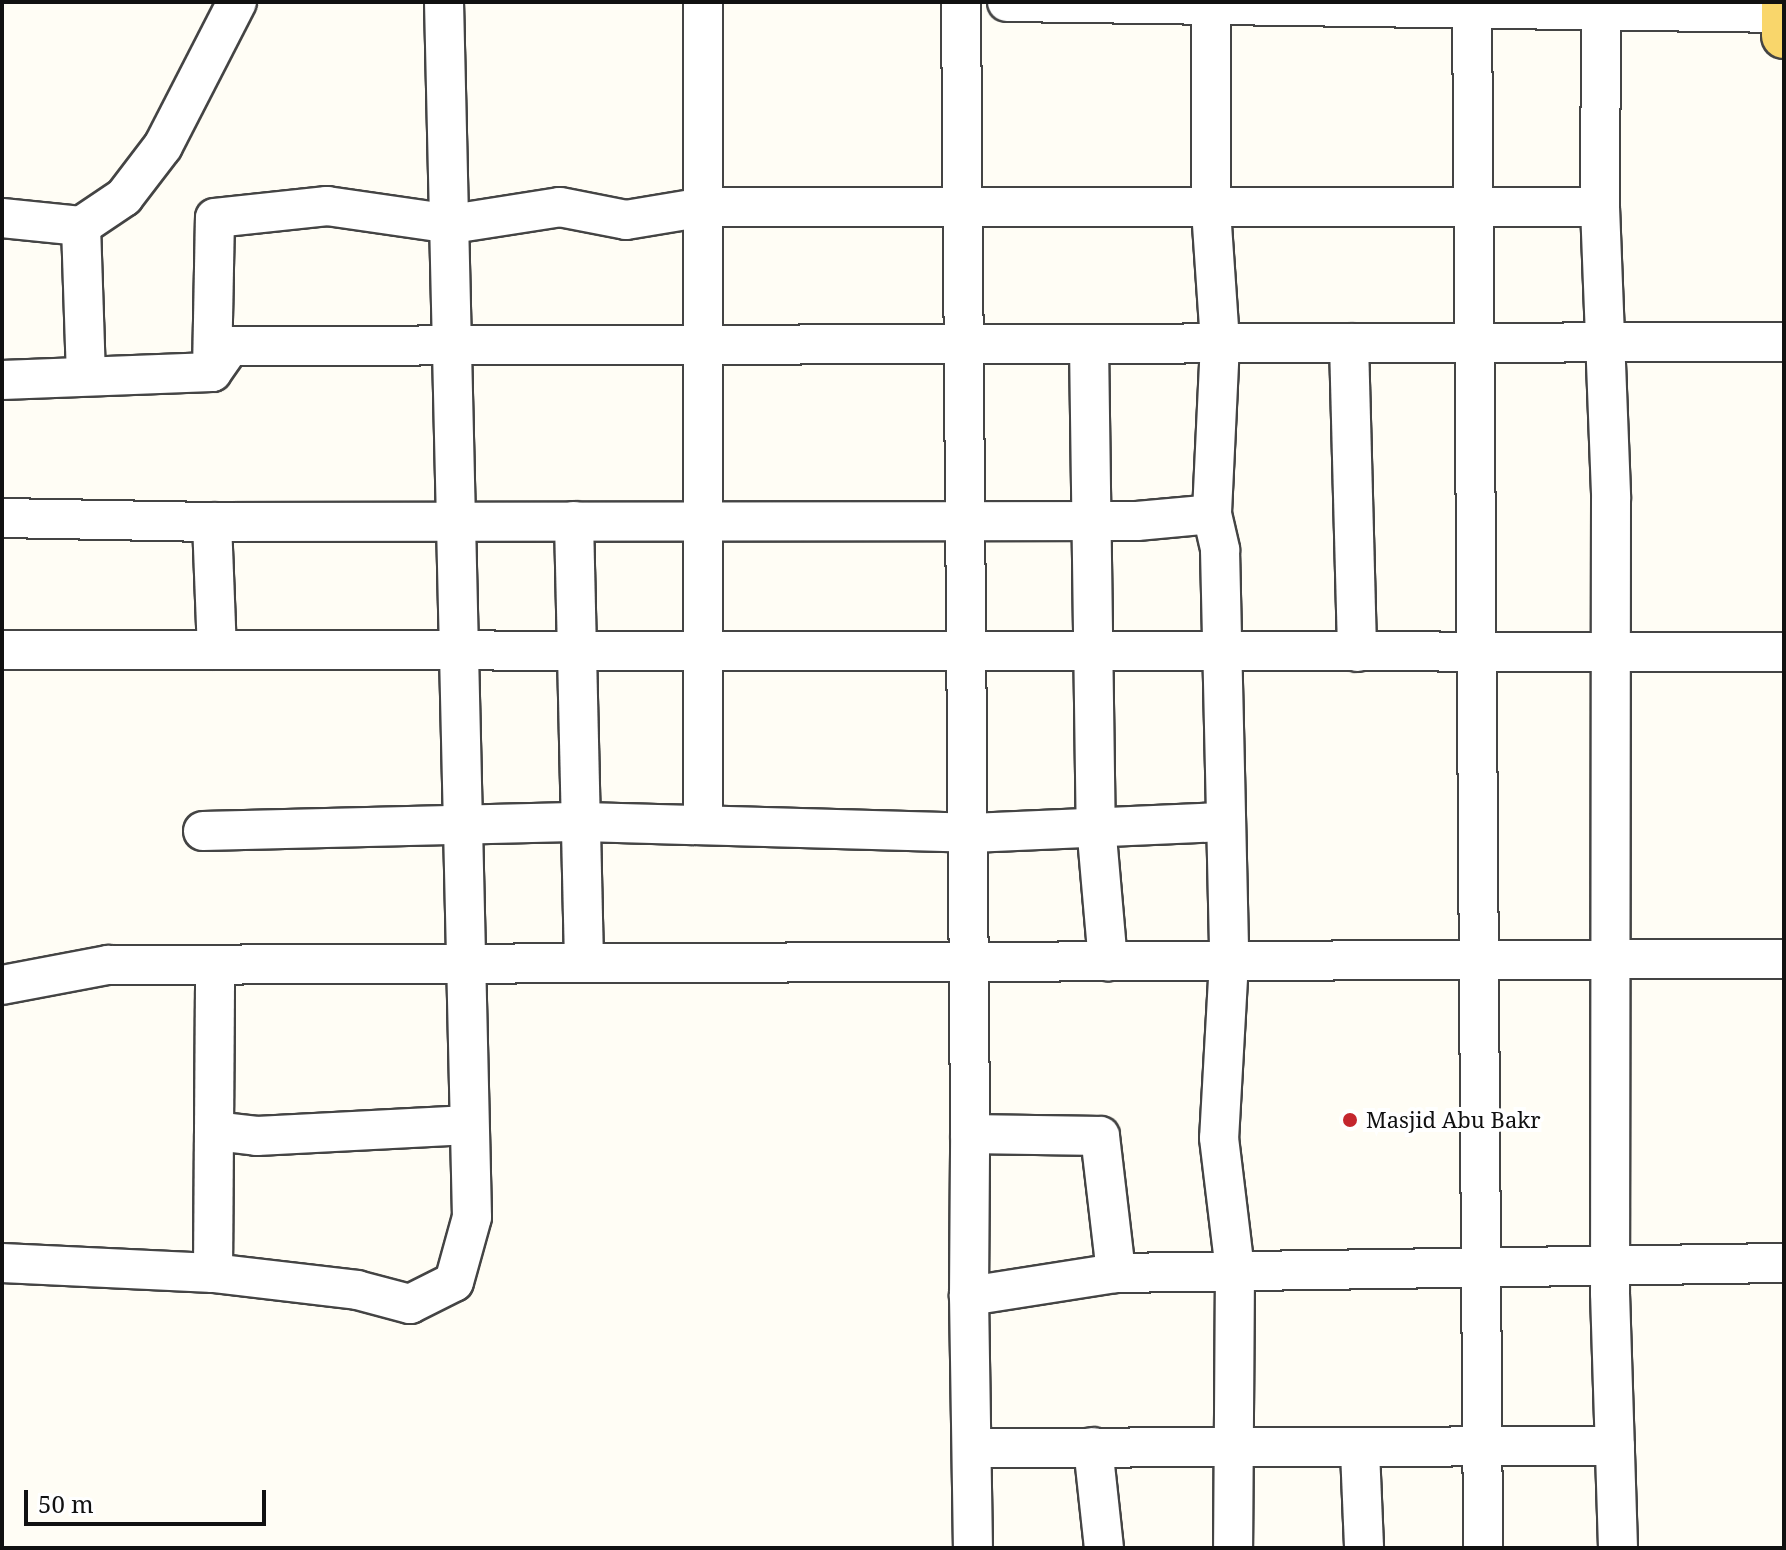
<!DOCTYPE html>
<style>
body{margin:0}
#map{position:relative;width:1786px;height:1550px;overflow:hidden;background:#fffdf5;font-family:"Noto Serif",serif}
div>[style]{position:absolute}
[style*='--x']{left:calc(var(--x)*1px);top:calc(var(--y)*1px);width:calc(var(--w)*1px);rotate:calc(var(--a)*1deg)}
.roads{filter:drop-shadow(2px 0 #444) drop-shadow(-2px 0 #444) drop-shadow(0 2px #444) drop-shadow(0 -2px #444)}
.minor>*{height:38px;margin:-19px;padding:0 19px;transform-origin:19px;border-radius:19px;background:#fff}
.major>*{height:44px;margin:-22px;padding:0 22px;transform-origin:22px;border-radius:22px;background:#f9d66b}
.dots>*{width:22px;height:22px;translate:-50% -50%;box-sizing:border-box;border:4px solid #fff;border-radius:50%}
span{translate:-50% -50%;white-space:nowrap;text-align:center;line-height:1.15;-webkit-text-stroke:8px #fff;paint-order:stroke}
.poi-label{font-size:22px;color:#111}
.left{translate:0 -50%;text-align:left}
.frame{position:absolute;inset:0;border:4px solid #111;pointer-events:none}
.scale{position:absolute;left:24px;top:1490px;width:242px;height:36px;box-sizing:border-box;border:4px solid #111;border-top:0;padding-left:10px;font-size:24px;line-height:28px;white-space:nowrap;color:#111;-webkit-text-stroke:6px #fff;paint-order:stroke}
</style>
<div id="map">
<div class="roads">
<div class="minor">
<i style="--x:961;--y:2;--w:1132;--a:89.54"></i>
<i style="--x:970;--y:1134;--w:130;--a:0.9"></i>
<i style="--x:1100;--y:1136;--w:138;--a:83.3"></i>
<i style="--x:1116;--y:1273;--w:149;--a:171.1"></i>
<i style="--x:969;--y:1296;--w:252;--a:89.1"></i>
<i style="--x:1007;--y:2;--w:777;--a:0.81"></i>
<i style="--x:1211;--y:2;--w:208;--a:90"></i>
<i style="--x:1211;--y:210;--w:133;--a:86.1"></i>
<i style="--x:1220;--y:343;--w:171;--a:92.7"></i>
<i style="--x:1212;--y:514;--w:37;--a:77"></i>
<i style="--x:1220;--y:550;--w:411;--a:88.7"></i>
<i style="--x:1229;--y:961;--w:177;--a:93.2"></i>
<i style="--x:1219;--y:1138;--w:134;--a:83.1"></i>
<i style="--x:1235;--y:1271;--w:277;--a:90.4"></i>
<i style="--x:1472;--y:2;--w:1546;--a:89.59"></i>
<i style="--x:1600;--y:207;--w:292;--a:87.8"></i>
<i style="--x:1611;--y:499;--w:794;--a:90.07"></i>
<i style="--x:1610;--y:1293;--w:255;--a:88.2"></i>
<i style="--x:2;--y:218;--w:79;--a:5.8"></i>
<i style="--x:81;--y:226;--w:52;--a:-34"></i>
<i style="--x:124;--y:197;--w:64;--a:-52.6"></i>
<i style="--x:163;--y:146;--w:162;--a:-62.8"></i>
<i style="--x:81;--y:226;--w:147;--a:88.1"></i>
<i style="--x:1349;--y:343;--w:309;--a:88.5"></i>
<i style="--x:1089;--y:344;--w:481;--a:89.2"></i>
<i style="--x:1096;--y:825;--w:137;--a:85"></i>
<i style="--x:212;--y:372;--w:154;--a:-88.9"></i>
<i style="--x:215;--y:218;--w:113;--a:-6.1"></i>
<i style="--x:327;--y:206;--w:126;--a:8.2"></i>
<i style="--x:452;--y:224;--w:109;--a:-8.9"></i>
<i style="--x:560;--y:207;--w:67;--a:11.1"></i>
<i style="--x:626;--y:220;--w:79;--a:-9.5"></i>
<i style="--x:704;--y:207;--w:896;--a:0"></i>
<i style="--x:1600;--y:207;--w:205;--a:-89.7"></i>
<i style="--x:2;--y:380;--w:210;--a:-2.2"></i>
<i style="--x:212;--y:372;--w:32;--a:-55"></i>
<i style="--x:230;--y:346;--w:1554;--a:-0.15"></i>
<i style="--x:2;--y:518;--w:210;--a:1.1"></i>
<i style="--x:212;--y:522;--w:128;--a:87.8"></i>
<i style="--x:574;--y:521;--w:442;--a:88.7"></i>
<i style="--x:212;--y:522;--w:925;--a:-0.06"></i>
<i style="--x:1137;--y:521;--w:75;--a:-5.3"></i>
<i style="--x:2;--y:650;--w:1782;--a:0.06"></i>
<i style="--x:703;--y:824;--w:822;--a:-90"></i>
<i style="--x:203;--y:831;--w:380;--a:-1.4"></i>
<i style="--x:583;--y:822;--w:388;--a:1.6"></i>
<i style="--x:971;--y:833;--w:251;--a:-2.5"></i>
<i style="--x:2;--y:985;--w:108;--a:-10.7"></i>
<i style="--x:108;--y:965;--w:1676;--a:-0.21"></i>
<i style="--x:215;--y:1131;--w:42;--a:6.8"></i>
<i style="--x:257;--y:1136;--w:212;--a:-3"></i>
<i style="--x:2;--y:1263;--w:211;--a:2.7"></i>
<i style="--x:213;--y:1273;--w:145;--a:6.7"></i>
<i style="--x:357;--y:1290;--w:55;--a:14.8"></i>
<i style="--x:410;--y:1304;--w:49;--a:-26.6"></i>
<i style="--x:454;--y:1282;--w:67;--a:-74.5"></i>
<i style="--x:472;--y:1217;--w:1215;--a:-91.32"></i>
<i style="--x:213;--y:1273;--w:308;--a:-89.6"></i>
<i style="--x:1116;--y:1273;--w:668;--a:-0.86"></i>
<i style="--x:969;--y:1296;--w:162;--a:-89.6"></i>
<i style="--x:1093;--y:1447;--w:102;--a:83.8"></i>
<i style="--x:974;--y:1448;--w:641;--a:-0.18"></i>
<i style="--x:1360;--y:1451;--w:97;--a:87.6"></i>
</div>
<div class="major">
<i style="--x:1784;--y:2;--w:34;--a:90"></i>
</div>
</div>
<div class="dots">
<i style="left:1350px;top:1120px;background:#c4262e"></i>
</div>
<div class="poi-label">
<span class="left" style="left:1366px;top:1120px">Masjid Abu Bakr</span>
</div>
<div class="frame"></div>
<div class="scale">50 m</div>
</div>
